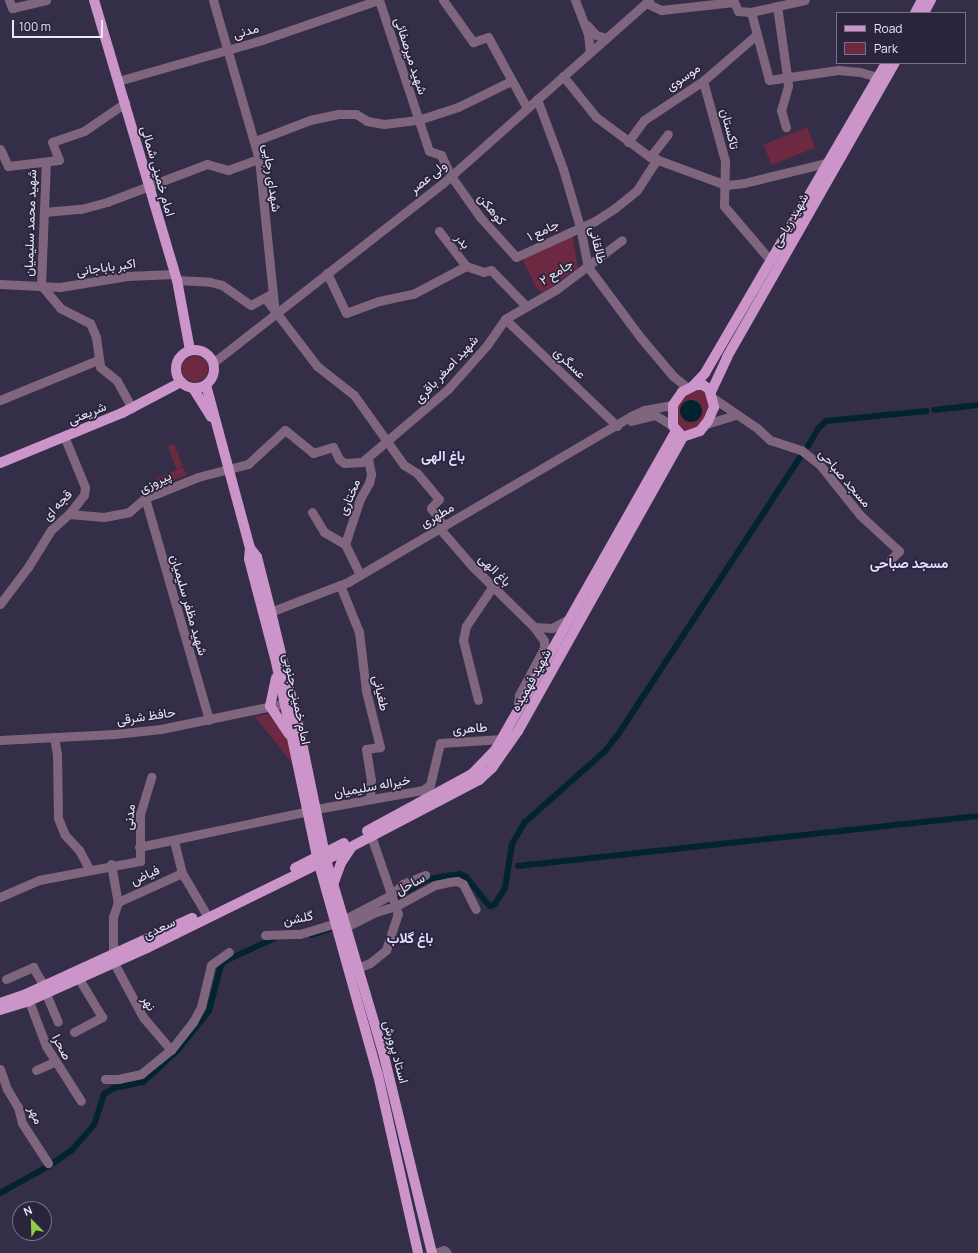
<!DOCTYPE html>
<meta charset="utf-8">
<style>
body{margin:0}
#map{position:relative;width:978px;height:1253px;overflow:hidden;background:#352e48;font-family:Manrope,Vazirmatn,sans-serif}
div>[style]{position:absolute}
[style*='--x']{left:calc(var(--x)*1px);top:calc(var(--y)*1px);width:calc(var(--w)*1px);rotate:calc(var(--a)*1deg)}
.green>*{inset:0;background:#6d2941;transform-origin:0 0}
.round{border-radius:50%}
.water>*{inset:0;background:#022431}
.canal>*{height:6px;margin:-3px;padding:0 3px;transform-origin:3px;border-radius:3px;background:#022431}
.minor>*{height:9px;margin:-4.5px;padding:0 4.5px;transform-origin:4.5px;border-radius:4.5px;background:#80657f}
.major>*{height:10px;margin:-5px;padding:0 5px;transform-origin:5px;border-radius:5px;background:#cc95ca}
.major>.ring{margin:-5px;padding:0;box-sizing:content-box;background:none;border:10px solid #cc95ca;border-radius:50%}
span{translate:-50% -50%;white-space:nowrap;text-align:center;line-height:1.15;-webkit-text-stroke:3.5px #2b243d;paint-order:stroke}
.street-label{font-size:13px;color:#eae7f8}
.neighbourhood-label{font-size:14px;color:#e3dcfe;font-weight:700}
.legend{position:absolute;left:836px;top:12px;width:130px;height:52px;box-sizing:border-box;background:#2b243d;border:1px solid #777288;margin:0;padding:5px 7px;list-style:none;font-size:12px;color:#eae7f8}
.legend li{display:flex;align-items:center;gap:8px;height:20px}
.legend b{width:20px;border:1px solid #777288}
.north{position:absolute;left:12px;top:1201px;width:40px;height:40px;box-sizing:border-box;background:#2b243d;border:1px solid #777288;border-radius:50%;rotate:337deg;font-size:11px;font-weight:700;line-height:16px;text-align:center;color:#eae7f8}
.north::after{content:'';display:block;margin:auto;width:14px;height:18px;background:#8ece43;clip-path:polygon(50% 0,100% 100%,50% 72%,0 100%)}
.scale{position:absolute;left:12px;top:20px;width:91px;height:18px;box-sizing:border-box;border:2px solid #eae7f8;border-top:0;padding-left:5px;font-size:12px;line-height:14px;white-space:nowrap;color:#eae7f8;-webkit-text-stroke:3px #2b243d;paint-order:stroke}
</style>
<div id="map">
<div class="green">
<i style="left:807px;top:127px;width:22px;height:47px;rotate:68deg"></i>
<i style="clip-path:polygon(571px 227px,578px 268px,544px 292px,537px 289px,521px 256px,541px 241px)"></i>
<i class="round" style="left:182px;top:356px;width:26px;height:26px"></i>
<i style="clip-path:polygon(700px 386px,710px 397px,708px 418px,692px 434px,678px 431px,677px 400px)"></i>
<i style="left:174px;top:444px;width:24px;height:7px;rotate:68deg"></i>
<i style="clip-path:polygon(183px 467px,187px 475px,164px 484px,158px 484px,155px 479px)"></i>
<i style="clip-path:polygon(268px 714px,290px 742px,296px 768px,255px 717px)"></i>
</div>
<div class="water">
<i class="round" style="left:680px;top:400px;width:22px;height:22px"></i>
</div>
<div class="canal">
<i style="--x:934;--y:410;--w:44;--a:-6.5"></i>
<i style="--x:808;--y:446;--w:20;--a:-60"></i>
<i style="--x:818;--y:429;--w:11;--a:-45"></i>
<i style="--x:826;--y:421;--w:101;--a:-5.7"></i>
<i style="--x:518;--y:866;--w:463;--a:-6.2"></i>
<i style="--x:390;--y:901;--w:44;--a:-30.1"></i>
<i style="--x:428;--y:879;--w:32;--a:-9"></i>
<i style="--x:460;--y:874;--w:7;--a:27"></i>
<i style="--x:466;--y:877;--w:32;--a:51"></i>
<i style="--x:486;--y:902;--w:6;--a:45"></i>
<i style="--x:490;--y:906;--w:5;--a:-22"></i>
<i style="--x:495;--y:904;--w:19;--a:-58"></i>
<i style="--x:505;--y:888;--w:45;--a:-81"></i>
<i style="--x:512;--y:844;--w:24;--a:-60"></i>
<i style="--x:524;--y:823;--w:108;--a:-41.6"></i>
<i style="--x:605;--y:751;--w:23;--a:-52"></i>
<i style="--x:619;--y:733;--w:330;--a:-56.7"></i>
<i style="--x:312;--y:935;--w:18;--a:-19"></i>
<i style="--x:0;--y:1193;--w:56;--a:-28.9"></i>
<i style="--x:49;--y:1166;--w:28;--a:-35"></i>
<i style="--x:72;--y:1150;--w:33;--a:-49"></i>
<i style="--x:94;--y:1125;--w:33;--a:-72"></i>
<i style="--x:104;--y:1094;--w:12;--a:-31"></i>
<i style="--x:114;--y:1088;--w:30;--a:-12"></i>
<i style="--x:143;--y:1082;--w:47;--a:-42.4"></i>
<i style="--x:178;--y:1050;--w:50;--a:-51.5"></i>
<i style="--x:209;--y:1011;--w:48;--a:-75.4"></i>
<i style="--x:221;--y:965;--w:6;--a:-45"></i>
<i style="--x:225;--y:961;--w:55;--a:-24.7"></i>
</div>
<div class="minor">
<i style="--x:9;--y:0;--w:9;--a:69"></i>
<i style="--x:12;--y:8;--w:35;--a:-13"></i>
<i style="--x:213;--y:0;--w:166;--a:73.9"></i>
<i style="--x:259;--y:159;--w:155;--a:84.1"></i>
<i style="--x:379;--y:0;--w:159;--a:71.7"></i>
<i style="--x:429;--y:151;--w:13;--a:18"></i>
<i style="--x:441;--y:155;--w:23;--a:65"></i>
<i style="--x:451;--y:176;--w:50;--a:54.7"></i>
<i style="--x:480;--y:217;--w:54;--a:48"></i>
<i style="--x:516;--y:257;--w:87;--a:-24.5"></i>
<i style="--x:595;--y:221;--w:24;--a:-33"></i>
<i style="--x:615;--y:208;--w:28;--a:-39"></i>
<i style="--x:637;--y:190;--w:37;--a:-57"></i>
<i style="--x:443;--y:0;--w:52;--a:54.5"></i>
<i style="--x:473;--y:42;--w:16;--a:-18"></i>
<i style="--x:488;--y:37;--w:81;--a:61.2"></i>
<i style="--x:575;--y:0;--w:36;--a:69"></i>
<i style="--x:588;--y:34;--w:18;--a:84"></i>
<i style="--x:646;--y:3;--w:17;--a:25"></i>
<i style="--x:661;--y:10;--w:73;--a:-6.3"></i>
<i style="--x:734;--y:2;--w:10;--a:66"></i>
<i style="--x:738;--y:11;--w:13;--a:4"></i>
<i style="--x:751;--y:12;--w:55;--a:-12.5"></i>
<i style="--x:777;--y:6;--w:71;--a:81.9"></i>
<i style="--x:787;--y:76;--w:10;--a:84"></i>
<i style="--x:788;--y:86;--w:25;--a:106"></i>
<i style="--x:781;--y:110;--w:18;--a:74"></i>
<i style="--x:751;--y:12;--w:70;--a:75.2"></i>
<i style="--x:769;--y:80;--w:70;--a:-8.2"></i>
<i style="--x:838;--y:70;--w:22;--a:5"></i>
<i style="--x:860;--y:72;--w:19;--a:16"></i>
<i style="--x:587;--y:25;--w:13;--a:48"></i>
<i style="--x:596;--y:35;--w:10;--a:17"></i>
<i style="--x:563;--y:76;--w:53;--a:51.2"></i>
<i style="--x:596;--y:117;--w:67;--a:36.5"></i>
<i style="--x:650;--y:157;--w:81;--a:20.2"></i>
<i style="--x:726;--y:185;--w:18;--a:-6"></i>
<i style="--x:744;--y:183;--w:89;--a:-13.7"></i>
<i style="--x:118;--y:81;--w:150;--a:-15.9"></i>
<i style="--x:262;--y:40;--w:123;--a:-19"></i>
<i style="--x:703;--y:81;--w:83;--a:74.6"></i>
<i style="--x:725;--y:161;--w:45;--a:91.3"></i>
<i style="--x:724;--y:206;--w:72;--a:49.5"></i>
<i style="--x:537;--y:99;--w:75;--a:69.6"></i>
<i style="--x:563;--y:169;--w:60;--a:73.7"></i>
<i style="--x:580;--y:227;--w:41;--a:78.7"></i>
<i style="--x:588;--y:267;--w:89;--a:53.3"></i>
<i style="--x:641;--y:338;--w:50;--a:49.9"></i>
<i style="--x:673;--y:376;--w:19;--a:39"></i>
<i style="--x:255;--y:141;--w:59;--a:-20.9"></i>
<i style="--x:310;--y:120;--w:30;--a:-12"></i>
<i style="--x:339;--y:114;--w:17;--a:0"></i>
<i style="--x:356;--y:114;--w:13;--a:32"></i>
<i style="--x:367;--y:121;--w:17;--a:10"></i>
<i style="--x:384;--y:124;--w:34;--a:-7"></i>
<i style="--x:418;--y:120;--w:42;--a:-18"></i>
<i style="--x:458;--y:107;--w:59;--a:-26.1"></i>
<i style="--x:628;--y:142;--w:27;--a:-54"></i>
<i style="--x:644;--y:120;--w:71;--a:-33.5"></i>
<i style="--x:703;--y:81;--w:69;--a:-40.9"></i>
<i style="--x:0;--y:149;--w:19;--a:65"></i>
<i style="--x:8;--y:166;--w:51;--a:-6.7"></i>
<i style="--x:59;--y:160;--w:19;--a:-111"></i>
<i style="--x:52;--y:142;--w:34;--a:-19"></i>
<i style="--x:84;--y:131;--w:50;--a:-34.3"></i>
<i style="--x:650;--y:157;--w:29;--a:-52"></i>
<i style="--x:44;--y:212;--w:37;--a:-5"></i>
<i style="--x:81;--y:209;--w:27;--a:-15"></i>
<i style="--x:107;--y:202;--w:107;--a:-20.8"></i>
<i style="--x:207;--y:164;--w:22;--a:16"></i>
<i style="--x:228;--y:170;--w:33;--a:-20"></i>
<i style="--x:439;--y:231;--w:44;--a:52.4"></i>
<i style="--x:466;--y:266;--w:18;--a:19"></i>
<i style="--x:483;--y:272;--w:8;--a:-14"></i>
<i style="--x:491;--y:270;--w:49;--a:45.8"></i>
<i style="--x:327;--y:273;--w:44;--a:64.6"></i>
<i style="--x:346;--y:313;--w:35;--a:-20"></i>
<i style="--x:379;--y:301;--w:35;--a:-12"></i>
<i style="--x:413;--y:294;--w:60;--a:-27.8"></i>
<i style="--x:177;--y:280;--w:33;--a:3"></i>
<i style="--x:210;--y:282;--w:12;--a:14"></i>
<i style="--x:222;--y:285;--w:35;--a:35"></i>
<i style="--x:251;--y:305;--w:21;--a:-29"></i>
<i style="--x:0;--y:284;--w:60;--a:2.9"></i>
<i style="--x:60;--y:287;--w:68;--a:-9.3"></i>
<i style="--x:127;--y:276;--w:48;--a:-2.4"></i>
<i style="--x:41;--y:285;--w:30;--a:50"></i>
<i style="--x:60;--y:308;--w:34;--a:27"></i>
<i style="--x:90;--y:323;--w:15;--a:67"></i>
<i style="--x:96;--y:337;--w:30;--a:82"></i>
<i style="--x:100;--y:367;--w:22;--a:39"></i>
<i style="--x:117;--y:381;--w:31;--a:61"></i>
<i style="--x:41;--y:285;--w:123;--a:-87.7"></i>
<i style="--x:265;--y:298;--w:86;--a:52.6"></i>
<i style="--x:317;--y:366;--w:47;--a:38.1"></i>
<i style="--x:354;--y:395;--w:86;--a:54.5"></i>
<i style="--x:404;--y:465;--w:15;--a:32"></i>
<i style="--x:417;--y:473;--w:34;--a:50"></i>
<i style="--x:439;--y:499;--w:12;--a:132"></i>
<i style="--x:431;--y:508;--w:22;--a:54"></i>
<i style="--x:505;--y:319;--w:155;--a:43.7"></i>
<i style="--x:214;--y:362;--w:289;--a:-38"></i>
<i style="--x:442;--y:184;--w:277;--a:-41.6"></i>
<i style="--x:713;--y:398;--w:53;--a:34.3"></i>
<i style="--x:757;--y:428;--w:18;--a:43"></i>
<i style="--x:770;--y:440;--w:33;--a:18"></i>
<i style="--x:801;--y:450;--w:24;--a:38"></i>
<i style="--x:820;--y:465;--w:64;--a:51.3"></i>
<i style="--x:860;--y:515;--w:53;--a:42.7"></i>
<i style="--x:899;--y:551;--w:11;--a:135"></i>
<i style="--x:0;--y:400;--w:106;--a:-22.2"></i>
<i style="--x:631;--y:421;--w:25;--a:-14"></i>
<i style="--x:655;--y:415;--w:21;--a:31"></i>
<i style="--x:706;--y:424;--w:30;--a:-17"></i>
<i style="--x:145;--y:498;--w:231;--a:73.9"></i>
<i style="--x:312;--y:512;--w:23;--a:59"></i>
<i style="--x:324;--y:532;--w:24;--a:30"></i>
<i style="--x:345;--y:544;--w:34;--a:64"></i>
<i style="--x:69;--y:514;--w:35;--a:5"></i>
<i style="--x:104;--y:517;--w:25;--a:-11"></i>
<i style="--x:129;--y:512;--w:21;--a:-41"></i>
<i style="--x:145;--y:498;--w:12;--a:-20"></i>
<i style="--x:156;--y:494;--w:45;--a:-22"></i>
<i style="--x:198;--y:477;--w:52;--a:-14.6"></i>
<i style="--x:248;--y:464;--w:50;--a:-42.6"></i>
<i style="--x:285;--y:430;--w:36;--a:39"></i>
<i style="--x:313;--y:453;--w:21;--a:-17"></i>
<i style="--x:333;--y:447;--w:13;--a:63"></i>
<i style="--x:339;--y:459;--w:6;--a:39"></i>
<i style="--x:344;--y:463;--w:18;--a:-3"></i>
<i style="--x:362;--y:462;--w:113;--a:-40.3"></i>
<i style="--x:448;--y:389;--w:59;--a:-48.4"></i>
<i style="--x:487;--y:345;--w:32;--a:-55"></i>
<i style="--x:505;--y:319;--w:60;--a:-30"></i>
<i style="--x:557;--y:289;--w:81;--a:-37"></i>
<i style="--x:440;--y:529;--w:49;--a:49.1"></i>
<i style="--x:472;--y:566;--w:87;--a:44.5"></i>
<i style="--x:534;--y:627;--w:17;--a:54"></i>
<i style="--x:544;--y:641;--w:7;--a:90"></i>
<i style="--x:544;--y:648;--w:53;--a:118"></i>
<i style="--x:519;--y:695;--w:17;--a:97"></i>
<i style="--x:345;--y:544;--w:47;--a:-71.6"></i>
<i style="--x:360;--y:499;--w:18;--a:-61"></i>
<i style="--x:369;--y:483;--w:9;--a:-77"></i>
<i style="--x:371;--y:474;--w:15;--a:-101"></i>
<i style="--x:340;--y:585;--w:51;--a:68"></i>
<i style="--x:359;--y:632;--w:59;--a:83.2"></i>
<i style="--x:366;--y:691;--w:58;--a:76"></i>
<i style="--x:380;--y:747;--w:14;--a:172"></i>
<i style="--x:366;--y:749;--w:31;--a:81"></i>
<i style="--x:371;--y:780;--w:18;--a:93"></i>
<i style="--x:0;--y:604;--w:46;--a:-52.9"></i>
<i style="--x:28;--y:567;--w:44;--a:-58.1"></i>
<i style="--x:51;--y:530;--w:24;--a:-42"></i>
<i style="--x:69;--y:514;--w:24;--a:-52"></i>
<i style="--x:84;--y:495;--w:8;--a:-83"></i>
<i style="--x:85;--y:487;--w:55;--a:-112.4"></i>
<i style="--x:265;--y:614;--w:89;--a:-21.1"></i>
<i style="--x:348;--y:582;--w:328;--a:-30.4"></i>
<i style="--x:631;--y:416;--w:14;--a:-25"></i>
<i style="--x:644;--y:410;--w:29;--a:-10"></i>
<i style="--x:534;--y:627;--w:18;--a:3"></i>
<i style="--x:552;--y:628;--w:19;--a:-28"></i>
<i style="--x:478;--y:700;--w:62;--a:-104"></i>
<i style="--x:463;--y:640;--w:14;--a:-78"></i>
<i style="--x:466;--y:626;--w:48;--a:-56"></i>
<i style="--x:54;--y:737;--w:17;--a:80"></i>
<i style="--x:57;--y:754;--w:64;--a:89.1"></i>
<i style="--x:58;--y:818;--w:18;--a:68"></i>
<i style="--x:65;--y:835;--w:21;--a:47"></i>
<i style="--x:79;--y:850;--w:21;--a:62"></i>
<i style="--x:0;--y:740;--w:115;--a:-3"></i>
<i style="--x:115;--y:734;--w:46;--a:-6.2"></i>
<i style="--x:161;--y:729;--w:133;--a:-11.7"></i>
<i style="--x:423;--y:790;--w:9;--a:-36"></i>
<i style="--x:430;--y:785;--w:43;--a:-76.6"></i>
<i style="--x:440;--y:743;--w:62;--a:-3.7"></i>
<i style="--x:316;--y:809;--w:109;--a:-10.1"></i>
<i style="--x:423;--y:790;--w:9;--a:58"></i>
<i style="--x:174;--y:841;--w:33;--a:76"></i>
<i style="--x:182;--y:873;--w:45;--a:59.5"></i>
<i style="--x:139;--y:847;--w:173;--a:-12"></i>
<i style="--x:111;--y:864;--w:39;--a:80"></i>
<i style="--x:118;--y:902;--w:16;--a:108"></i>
<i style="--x:113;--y:917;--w:38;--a:90"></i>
<i style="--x:0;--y:897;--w:43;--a:-23.6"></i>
<i style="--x:39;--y:880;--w:103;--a:-10.7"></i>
<i style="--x:140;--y:861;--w:47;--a:-90"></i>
<i style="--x:140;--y:814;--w:39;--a:-73"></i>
<i style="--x:118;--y:902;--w:70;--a:-24.4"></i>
<i style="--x:343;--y:920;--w:54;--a:-27.5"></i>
<i style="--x:391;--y:895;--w:16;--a:-43"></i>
<i style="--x:403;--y:884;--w:24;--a:-22"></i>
<i style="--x:344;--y:928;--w:36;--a:-27"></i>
<i style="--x:376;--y:912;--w:21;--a:-17"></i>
<i style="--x:396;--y:906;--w:44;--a:-28.3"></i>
<i style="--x:435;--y:885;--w:14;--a:-12"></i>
<i style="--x:449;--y:882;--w:8;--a:-7"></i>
<i style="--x:457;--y:881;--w:7;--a:27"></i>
<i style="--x:463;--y:884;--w:28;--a:63"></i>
<i style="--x:265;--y:935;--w:35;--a:-2"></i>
<i style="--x:300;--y:934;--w:37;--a:-17"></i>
<i style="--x:114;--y:963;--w:61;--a:61.8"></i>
<i style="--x:143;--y:1017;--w:43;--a:49.7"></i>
<i style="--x:358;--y:968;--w:13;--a:-23"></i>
<i style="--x:370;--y:963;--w:21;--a:-39"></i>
<i style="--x:386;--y:950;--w:38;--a:-72"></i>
<i style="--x:398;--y:914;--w:83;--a:-109.1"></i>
<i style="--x:6;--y:979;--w:30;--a:-24"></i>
<i style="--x:33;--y:967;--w:22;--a:60"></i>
<i style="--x:46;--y:994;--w:30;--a:67"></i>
<i style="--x:29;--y:1001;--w:48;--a:69.3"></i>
<i style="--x:46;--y:1046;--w:65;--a:57.5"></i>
<i style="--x:74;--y:1032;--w:32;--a:-28"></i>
<i style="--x:102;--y:1017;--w:44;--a:-121.2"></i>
<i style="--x:0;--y:1069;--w:21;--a:71"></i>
<i style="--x:7;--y:1089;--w:21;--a:59"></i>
<i style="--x:18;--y:1107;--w:16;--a:76"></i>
<i style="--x:22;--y:1123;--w:48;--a:57"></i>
<i style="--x:36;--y:1070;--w:20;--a:-24"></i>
<i style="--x:105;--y:1079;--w:13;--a:0"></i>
<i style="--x:118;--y:1079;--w:24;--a:-12"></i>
<i style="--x:141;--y:1074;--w:38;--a:-39"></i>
<i style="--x:171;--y:1050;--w:36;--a:-52"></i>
<i style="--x:193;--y:1022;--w:17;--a:-62"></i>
<i style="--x:201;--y:1007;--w:43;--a:-76.6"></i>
<i style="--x:211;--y:965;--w:22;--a:-36"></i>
<i style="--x:438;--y:1252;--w:6;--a:-18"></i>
<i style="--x:444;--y:1250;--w:4;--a:45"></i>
</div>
<div class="major">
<i style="--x:94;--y:0;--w:292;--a:73.5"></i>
<i style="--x:177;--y:280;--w:71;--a:79.5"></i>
<i style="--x:915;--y:13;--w:15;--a:-62"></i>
<i style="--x:924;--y:13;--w:15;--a:-62"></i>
<i class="ring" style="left:176px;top:350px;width:28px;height:28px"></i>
<i style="--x:206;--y:385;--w:169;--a:74.9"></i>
<i style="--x:250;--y:548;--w:11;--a:95"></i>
<i style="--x:249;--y:559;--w:106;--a:75.3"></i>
<i style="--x:276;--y:662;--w:199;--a:78.1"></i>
<i style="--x:317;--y:857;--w:226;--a:74.4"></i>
<i style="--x:378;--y:1075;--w:182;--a:77.3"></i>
<i style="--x:696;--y:385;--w:7;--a:0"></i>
<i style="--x:703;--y:385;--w:7;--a:34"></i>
<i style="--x:709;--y:389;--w:19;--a:74"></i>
<i style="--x:714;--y:407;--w:15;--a:113"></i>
<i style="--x:708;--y:421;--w:13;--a:129"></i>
<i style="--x:700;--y:431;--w:18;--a:161"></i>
<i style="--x:683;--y:437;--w:15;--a:-132"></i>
<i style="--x:673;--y:426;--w:21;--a:-90"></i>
<i style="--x:673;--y:405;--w:16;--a:-55"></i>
<i style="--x:682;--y:392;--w:16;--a:-27"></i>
<i style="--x:693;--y:386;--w:18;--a:-47"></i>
<i style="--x:705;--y:373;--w:359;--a:-59.7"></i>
<i style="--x:193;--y:388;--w:34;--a:58"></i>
<i style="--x:711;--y:392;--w:38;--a:-65"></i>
<i style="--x:727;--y:357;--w:339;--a:-60.3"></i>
<i style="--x:0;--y:463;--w:132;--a:-22.3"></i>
<i style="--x:122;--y:413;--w:67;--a:-27.7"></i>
<i style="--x:250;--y:548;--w:11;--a:52"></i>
<i style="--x:257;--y:557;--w:57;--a:75.7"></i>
<i style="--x:271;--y:612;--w:124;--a:76.5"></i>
<i style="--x:300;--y:733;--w:130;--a:78.4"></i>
<i style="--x:326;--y:860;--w:200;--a:73.5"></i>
<i style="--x:383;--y:1052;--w:207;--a:76.3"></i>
<i style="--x:276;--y:678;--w:29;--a:102"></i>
<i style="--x:270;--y:706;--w:34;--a:56"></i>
<i style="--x:367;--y:831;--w:119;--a:-28.5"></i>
<i style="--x:472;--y:774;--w:35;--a:-46"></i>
<i style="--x:496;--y:749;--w:365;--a:-60.5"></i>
<i style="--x:295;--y:868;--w:55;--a:-27"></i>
<i style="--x:333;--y:885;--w:23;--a:-70"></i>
<i style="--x:341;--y:863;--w:18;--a:-56"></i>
<i style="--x:0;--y:1003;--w:28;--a:-19"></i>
<i style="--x:26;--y:994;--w:183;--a:-24.6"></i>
<i style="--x:0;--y:1010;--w:30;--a:-17"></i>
<i style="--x:29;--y:1001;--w:129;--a:-24.2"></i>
<i style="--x:147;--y:948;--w:199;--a:-26.2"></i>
<i style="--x:326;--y:860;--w:173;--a:-27.6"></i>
<i style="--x:479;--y:780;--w:18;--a:-43"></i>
<i style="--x:492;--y:768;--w:45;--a:-54.9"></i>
<i style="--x:518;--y:731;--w:337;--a:-60.7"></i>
</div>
<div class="street-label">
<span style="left:246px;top:31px;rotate:-15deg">مدنی</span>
<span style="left:411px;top:56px;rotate:72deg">شهید میرصفائی</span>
<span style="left:683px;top:77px;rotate:-34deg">موسوی</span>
<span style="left:730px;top:129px;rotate:76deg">تاکستان</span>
<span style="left:158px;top:171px;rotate:74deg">امام خمینی شمالی</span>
<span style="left:428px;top:177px;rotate:-39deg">ولی عصر</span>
<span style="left:272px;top:178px;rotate:82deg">شهدای رجایی</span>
<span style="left:492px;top:209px;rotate:51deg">کوهکن</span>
<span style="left:790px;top:220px;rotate:-60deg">شهید ریاحی</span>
<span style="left:30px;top:223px;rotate:-88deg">شهید محمد سلیمیان</span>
<span style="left:543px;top:230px;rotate:-25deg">جامع ۱</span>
<span style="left:463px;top:241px;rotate:52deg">بدر</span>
<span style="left:598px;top:245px;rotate:76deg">طالقانی</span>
<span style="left:106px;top:267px;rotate:-8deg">اکبر باباجانی</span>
<span style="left:556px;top:272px;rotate:-32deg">جامع ۲</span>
<span style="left:570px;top:363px;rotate:44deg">عسگری</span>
<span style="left:446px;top:369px;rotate:-47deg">شهید اصغر باقری</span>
<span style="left:87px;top:413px;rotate:-22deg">شریعتی</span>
<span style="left:845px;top:478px;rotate:49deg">مسجد صباحی</span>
<span style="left:155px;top:482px;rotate:-26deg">پیروزی</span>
<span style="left:349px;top:497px;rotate:-67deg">مختاری</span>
<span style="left:57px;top:505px;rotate:-47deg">قجه ای</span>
<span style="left:437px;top:515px;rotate:-30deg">مطهری</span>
<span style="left:495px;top:570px;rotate:45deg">باغ الهی</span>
<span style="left:189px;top:605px;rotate:74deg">شهید مظفر سلیمیان</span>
<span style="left:531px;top:680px;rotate:-61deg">شهید فهمیده</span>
<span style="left:381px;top:693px;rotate:77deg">طغیانی</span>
<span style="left:297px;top:699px;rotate:78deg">امام خمینی جنوبی</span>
<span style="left:146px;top:716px;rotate:-8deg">حافظ شرقی</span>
<span style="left:470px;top:728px;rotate:-4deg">طاهری</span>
<span style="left:372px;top:786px;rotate:-10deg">خیراله سلیمیان</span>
<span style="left:129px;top:817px;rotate:-83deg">مدنی</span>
<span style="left:145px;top:875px;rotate:-24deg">فیاض</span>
<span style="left:410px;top:884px;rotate:-28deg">ساحل</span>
<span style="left:298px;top:918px;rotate:-10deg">گلشن</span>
<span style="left:159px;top:928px;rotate:-26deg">سعدی</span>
<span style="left:149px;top:1003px;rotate:59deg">نهر</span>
<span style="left:62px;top:1047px;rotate:62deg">صحرا</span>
<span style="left:396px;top:1052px;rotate:75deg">استاد پرورش</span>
<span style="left:36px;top:1115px;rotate:68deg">مهر</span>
</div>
<div class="neighbourhood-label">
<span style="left:443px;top:456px">باغ الهی</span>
<span style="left:909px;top:563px">مسجد صباحی</span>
<span style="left:410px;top:938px">باغ گلاب</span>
</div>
<ul class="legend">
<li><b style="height:5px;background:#cc95ca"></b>Road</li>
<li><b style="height:11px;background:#6d2941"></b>Park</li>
</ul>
<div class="north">N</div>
<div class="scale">100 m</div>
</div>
